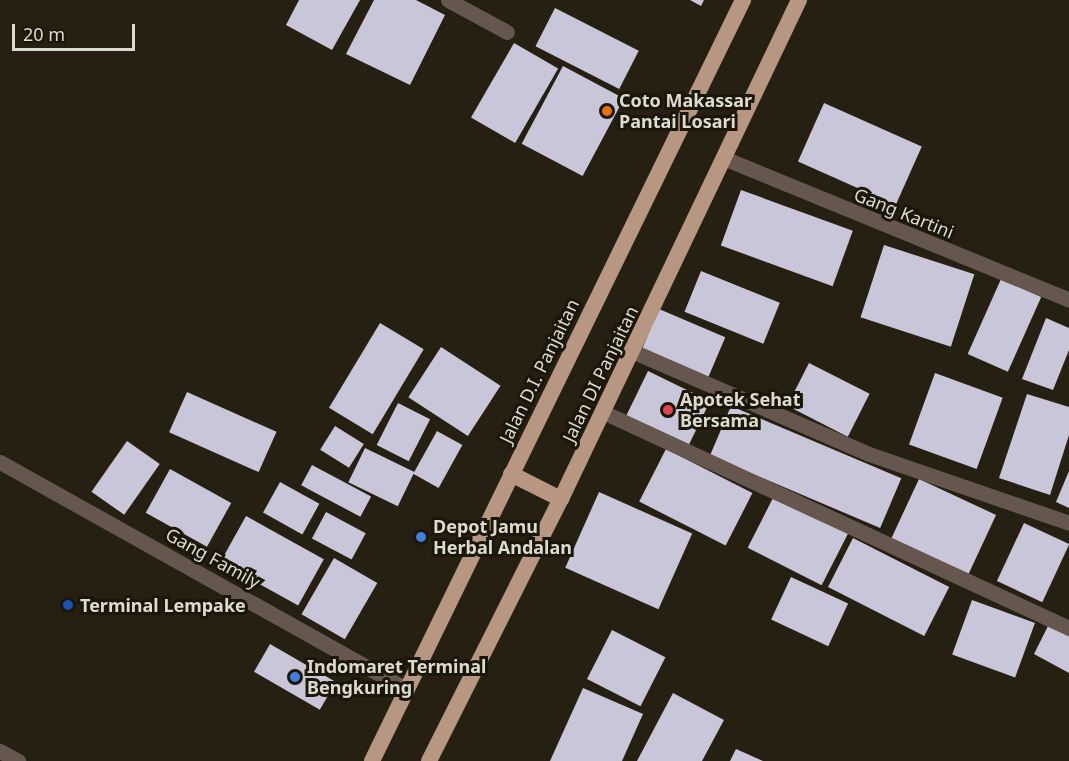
<!DOCTYPE html>
<style>
body{margin:0}
#map{position:relative;width:1069px;height:761px;overflow:hidden;background:#252011;font-family:"Noto Sans",sans-serif}
div>[style]{position:absolute}
[style*='--x']{left:calc(var(--x)*1px);top:calc(var(--y)*1px);width:calc(var(--w)*1px);rotate:calc(var(--a)*1deg)}
.building>*{inset:0;background:#cac6d9;transform-origin:0 0}
.service>*{height:15px;margin:-7.5px;padding:0 7.5px;transform-origin:7.5px;border-radius:7.5px;background:#65574e}
.minor>*{height:15px;margin:-7.5px;padding:0 7.5px;transform-origin:7.5px;border-radius:7.5px;background:#65574e}
.trunk>*{height:16px;margin:-8px;padding:0 8px;transform-origin:8px;border-radius:8px;background:#b89782}
.dots>*{width:16px;height:16px;translate:-50% -50%;box-sizing:border-box;border:3px solid #1b1708;border-radius:50%}
span{translate:-50% -50%;white-space:nowrap;text-align:center;line-height:1.15;-webkit-text-stroke:6px #1b1708;paint-order:stroke}
.poi-label{font-size:18px;color:#dddad0;font-weight:700}
.left{translate:0 -50%;text-align:left}
.street-label{font-size:18px;color:#dddad0}
.scale{position:absolute;left:12px;top:24px;width:123px;height:27px;box-sizing:border-box;border:3px solid #dddad0;border-top:0;padding-left:8px;font-size:18px;line-height:21px;white-space:nowrap;color:#dddad0;-webkit-text-stroke:4px #1b1708;paint-order:stroke}
</style>
<div id="map">
<div class="building">
<i style="clip-path:polygon(299px 0,360px 0,332px 50px,286px 25px)"></i>
<i style="clip-path:polygon(374px 0,416px 0,445px 15px,410px 85px,346px 54px)"></i>
<i style="clip-path:polygon(690px 0,704px 0,701px 6px)"></i>
<i style="left:555px;top:8px;width:94px;height:43px;rotate:27deg"></i>
<i style="left:514px;top:43px;width:51px;height:86px;rotate:30deg"></i>
<i style="left:563px;top:66px;width:69px;height:88px;rotate:28deg"></i>
<i style="left:824px;top:103px;width:107px;height:64px;rotate:24deg"></i>
<i style="left:741px;top:190px;width:119px;height:59px;rotate:20deg"></i>
<i style="left:884px;top:245px;width:95px;height:76px;rotate:18deg"></i>
<i style="left:701px;top:271px;width:85px;height:44px;rotate:22deg"></i>
<i style="left:1001px;top:279px;width:44px;height:82px;rotate:24deg"></i>
<i style="left:659px;top:309px;width:72px;height:46px;rotate:23deg"></i>
<i style="clip-path:polygon(1046px 318px,1069px 328px,1069px 350px,1053px 390px,1022px 379px)"></i>
<i style="left:380px;top:323px;width:51px;height:99px;rotate:31deg"></i>
<i style="left:441px;top:347px;width:71px;height:60px;rotate:33deg"></i>
<i style="left:809px;top:363px;width:68px;height:48px;rotate:27deg"></i>
<i style="left:648px;top:371px;width:69px;height:53px;rotate:26deg"></i>
<i style="left:935px;top:373px;width:72px;height:76px;rotate:20deg"></i>
<i style="left:187px;top:392px;width:98px;height:44px;rotate:24deg"></i>
<i style="clip-path:polygon(1027px 394px,1069px 407px,1069px 435px,1050px 495px,999px 478px)"></i>
<i style="left:398px;top:403px;width:36px;height:47px;rotate:27deg"></i>
<i style="left:731px;top:406px;width:185px;height:54px;rotate:23deg"></i>
<i style="left:335px;top:426px;width:34px;height:28px;rotate:32deg"></i>
<i style="left:437px;top:431px;width:29px;height:49px;rotate:29deg"></i>
<i style="left:127px;top:441px;width:40px;height:62px;rotate:35deg"></i>
<i style="left:365px;top:448px;width:55px;height:38px;rotate:26deg"></i>
<i style="left:666px;top:449px;width:97px;height:59px;rotate:27deg"></i>
<i style="left:312px;top:465px;width:67px;height:23px;rotate:28deg"></i>
<i style="left:170px;top:469px;width:70px;height:50px;rotate:29deg"></i>
<i style="clip-path:polygon(1069px 471px,1069px 508px,1056px 502px)"></i>
<i style="left:919px;top:479px;width:85px;height:67px;rotate:25deg"></i>
<i style="left:280px;top:482px;width:45px;height:35px;rotate:29deg"></i>
<i style="left:599px;top:492px;width:102px;height:83px;rotate:24deg"></i>
<i style="left:774px;top:496px;width:83px;height:58px;rotate:27deg"></i>
<i style="left:326px;top:512px;width:45px;height:30px;rotate:28deg"></i>
<i style="left:246px;top:516px;width:89px;height:53px;rotate:29deg"></i>
<i style="left:1024px;top:523px;width:50px;height:64px;rotate:25deg"></i>
<i style="left:853px;top:538px;width:108px;height:55px;rotate:27deg"></i>
<i style="left:334px;top:558px;width:50px;height:65px;rotate:30deg"></i>
<i style="left:791px;top:577px;width:63px;height:47px;rotate:25deg"></i>
<i style="left:972px;top:600px;width:67px;height:58px;rotate:20deg"></i>
<i style="clip-path:polygon(1050px 622px,1069px 631px,1069px 673px,1034px 654px)"></i>
<i style="left:612px;top:630px;width:60px;height:55px;rotate:27deg"></i>
<i style="left:270px;top:644px;width:76px;height:32px;rotate:30deg"></i>
<i style="clip-path:polygon(583px 688px,643px 714px,622px 761px,550px 761px)"></i>
<i style="clip-path:polygon(673px 693px,724px 720px,702px 761px,637px 761px)"></i>
<i style="clip-path:polygon(736px 749px,763px 761px,730px 761px)"></i>
</div>
<div class="service">
<i style="--x:0;--y:751;--w:21;--a:29"></i>
</div>
<div class="minor">
<i style="--x:448;--y:0;--w:67;--a:28.5"></i>
<i style="--x:726;--y:159;--w:371;--a:22.3"></i>
<i style="--x:632;--y:351;--w:258;--a:23.5"></i>
<i style="--x:869;--y:454;--w:212;--a:19"></i>
<i style="--x:603;--y:412;--w:514;--a:24.87"></i>
<i style="--x:0;--y:462;--w:466;--a:29.2"></i>
</div>
<div class="trunk">
<i style="--x:511;--y:474;--w:56;--a:26.6"></i>
<i style="--x:372;--y:761;--w:847;--a:-64.01"></i>
<i style="--x:429;--y:761;--w:293;--a:-63.3"></i>
<i style="--x:561;--y:499;--w:553;--a:-64.5"></i>
</div>
<div class="dots">
<i style="left:607px;top:111px;background:#e8710a"></i>
<i style="left:668px;top:410px;background:#e0444e"></i>
<i style="left:421px;top:537px;background:#3f7fe0"></i>
<i style="left:68px;top:605px;background:#1a4fb4"></i>
<i style="left:295px;top:677px;background:#3f7fe0"></i>
</div>
<div class="poi-label">
<span class="left" style="left:619px;top:111px">Coto Makassar<br>Pantai Losari</span>
<span class="left" style="left:680px;top:410px">Apotek Sehat<br>Bersama</span>
<span class="left" style="left:433px;top:537px">Depot Jamu<br>Herbal Andalan</span>
<span class="left" style="left:80px;top:605px">Terminal Lempake</span>
<span class="left" style="left:307px;top:677px">Indomaret Terminal<br>Bengkuring</span>
</div>
<div class="street-label">
<span style="left:904px;top:213px;rotate:22deg">Gang Kartini</span>
<span style="left:539px;top:371px;rotate:-64deg">Jalan D.I. Panjaitan</span>
<span style="left:600px;top:374px;rotate:-64deg">Jalan DI Panjaitan</span>
<span style="left:213px;top:558px;rotate:29deg">Gang Family</span>
</div>
<div class="scale">20 m</div>
</div>
